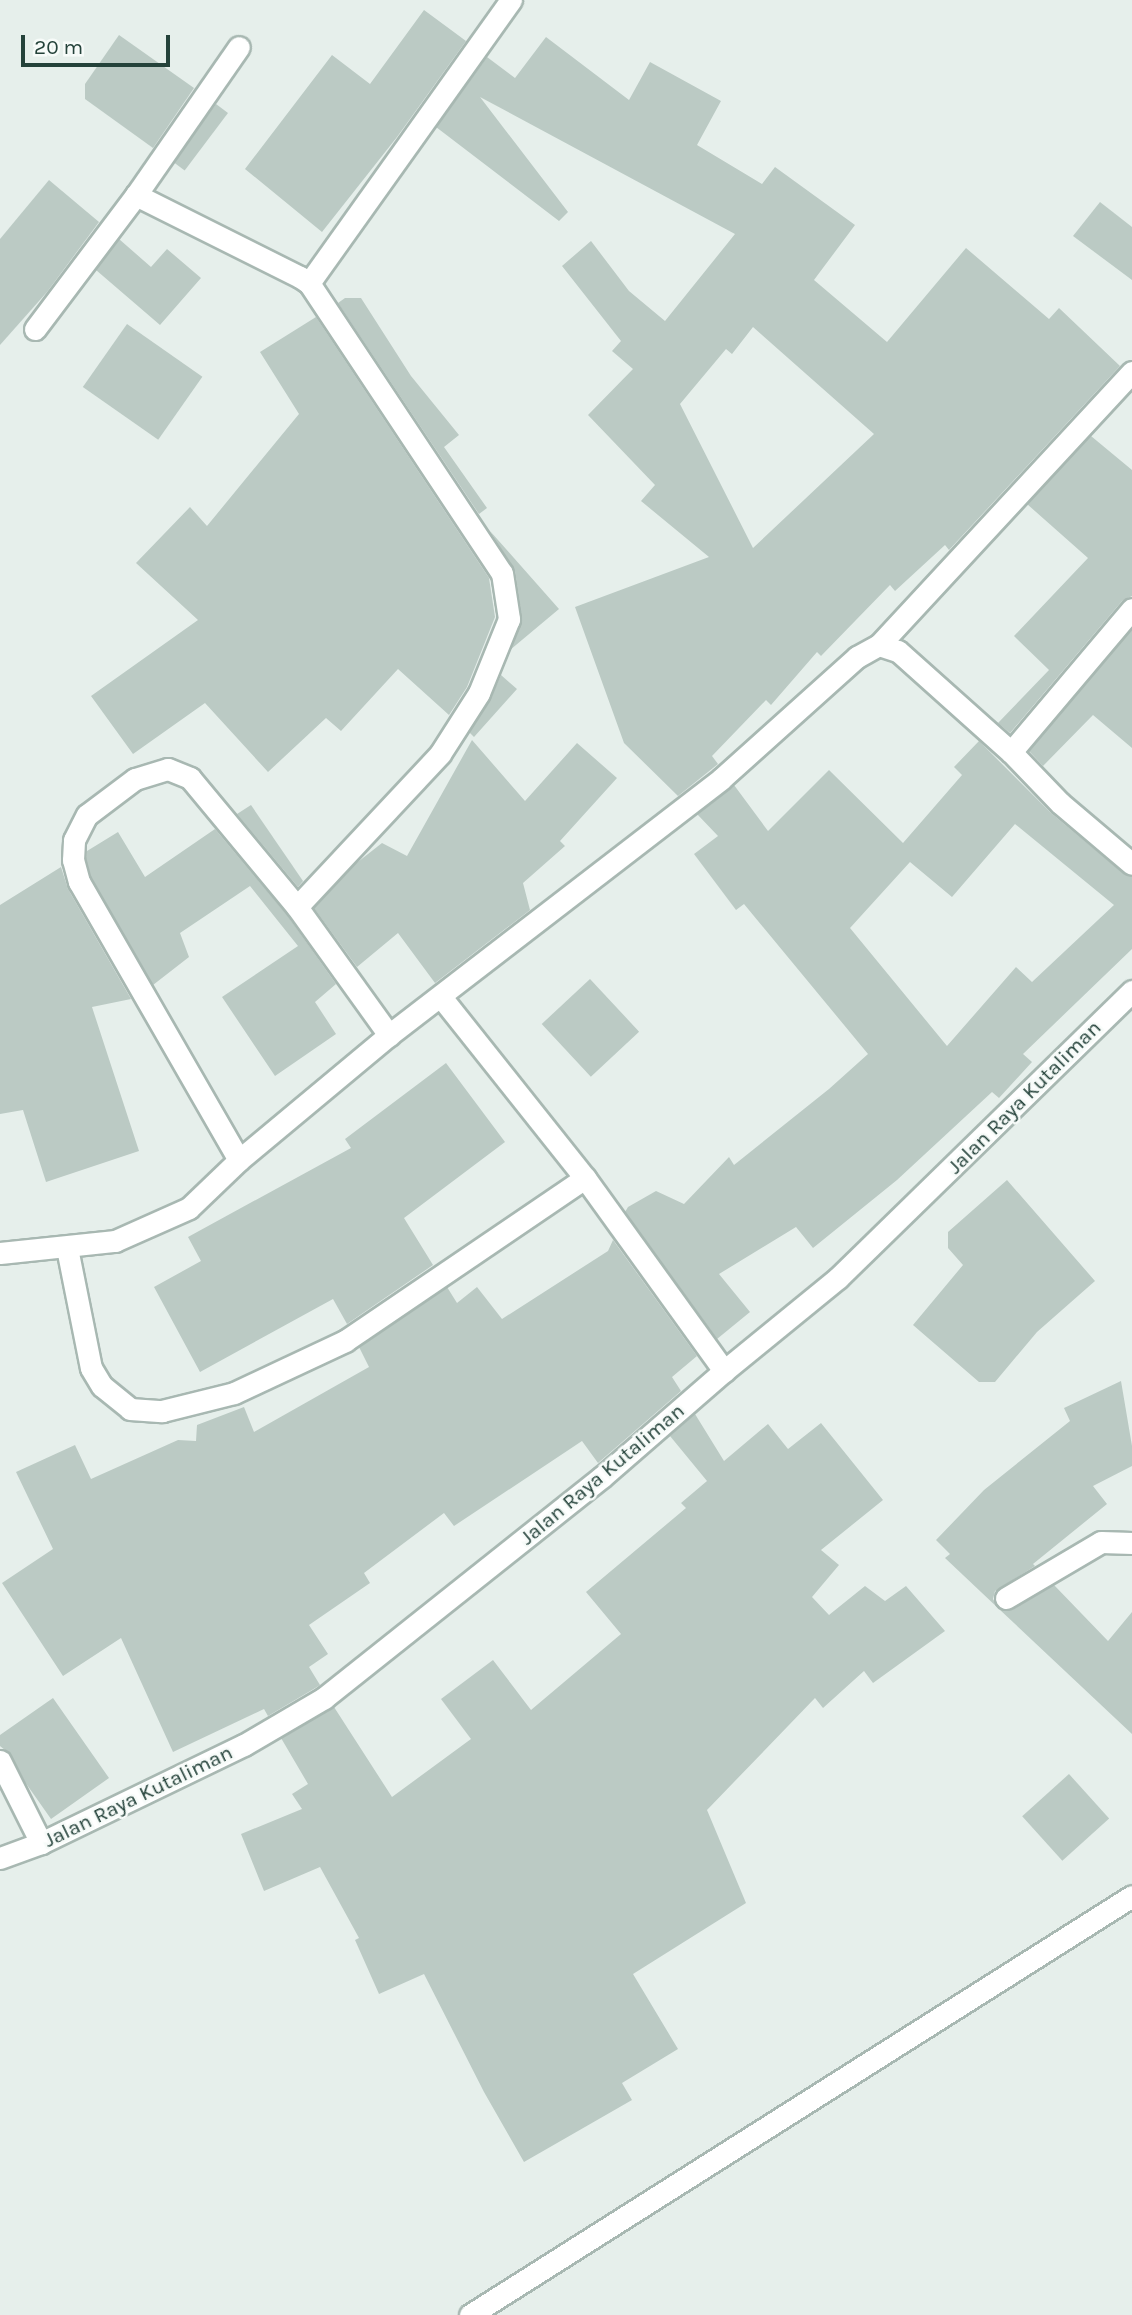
<!DOCTYPE html>
<style>
body{margin:0}
#map{position:relative;width:1132px;height:2315px;overflow:hidden;background:#e6efeb;font-family:Karla,sans-serif}
div>[style]{position:absolute}
[style*='--x']{left:calc(var(--x)*1px);top:calc(var(--y)*1px);width:calc(var(--w)*1px);rotate:calc(var(--a)*1deg)}
.building>*{inset:0;background:#bbcac4;transform-origin:0 0}
.roads{filter:drop-shadow(2px 0 #a8b8b2) drop-shadow(-2px 0 #a8b8b2) drop-shadow(0 2px #a8b8b2) drop-shadow(0 -2px #a8b8b2)}
.minor>*{height:21px;margin:-10.5px;padding:0 10.5px;transform-origin:10.5px;border-radius:10.5px;background:#fff}
span{translate:-50% -50%;white-space:nowrap;text-align:center;line-height:1.15;-webkit-text-stroke:5px #f7fbf9;paint-order:stroke}
.street-label{font-size:21px;color:#24423a}
.scale{position:absolute;left:21px;top:35px;width:149px;height:32px;box-sizing:border-box;border:4px solid #24423a;border-top:0;padding-left:9px;font-size:21px;line-height:24px;white-space:nowrap;color:#24423a;-webkit-text-stroke:5px #f7fbf9;paint-order:stroke}
</style>
<div id="map">
<div class="building">
<i style="clip-path:polygon(424px 10px,466px 41px,397px 137px,322px 232px,245px 169px,332px 55px,370px 84px)"></i>
<i style="clip-path:polygon(119px 35px,194px 88px,153px 148px,85px 99px,85px 84px)"></i>
<i style="clip-path:polygon(evenodd,546px 37px,629px 100px,650px 62px,721px 101px,697px 145px,762px 184px,775px 167px,855px 225px,814px 280px,887px 342px,966px 248px,1049px 319px,1059px 308px,1120px 366px,949px 550px,945px 545px,895px 591px,890px 585px,821px 656px,817px 652px,771px 705px,766px 700px,712px 756px,718px 764px,678px 796px,624px 743px,575px 607px,709px 557px,641px 501px,655px 485px,588px 415px,633px 369px,612px 351px,621px 341px,562px 266px,591px 241px,629px 291px,665px 321px,735px 234px,480px 97px,568px 212px,559px 221px,436px 127px,487px 57px,515px 78px,546px 37px,753px 327px,874px 434px,753px 548px,680px 404px,726px 349px,732px 354px,753px 327px)"></i>
<i style="left:216px;top:104px;width:15px;height:72px;rotate:37deg"></i>
<i style="clip-path:polygon(49px 180px,99px 222px,47px 292px,0 345px,0 239px)"></i>
<i style="clip-path:polygon(1100px 202px,1132px 227px,1132px 280px,1073px 236px)"></i>
<i style="clip-path:polygon(119px 239px,151px 267px,167px 249px,201px 278px,160px 325px,96px 270px)"></i>
<i style="clip-path:polygon(345px 298px,361px 298px,411px 376px,459px 435px,444px 447px,487px 508px,479px 514px,338px 303px)"></i>
<i style="clip-path:polygon(316px 317px,489px 578px,495px 617px,467px 687px,449px 715px,398px 669px,341px 731px,326px 718px,268px 772px,205px 703px,133px 754px,91px 696px,198px 620px,136px 563px,190px 507px,207px 526px,299px 414px,260px 352px)"></i>
<i style="left:127px;top:324px;width:92px;height:77px;rotate:35deg"></i>
<i style="clip-path:polygon(1091px 436px,1132px 470px,1132px 596px,1122px 601px,1010px 733px,998px 723px,1049px 670px,1014px 636px,1088px 558px,1027px 504px)"></i>
<i style="clip-path:polygon(490px 531px,559px 609px,510px 650px,522px 618px,515px 571px)"></i>
<i style="clip-path:polygon(1132px 629px,1132px 748px,1093px 715px,1043px 766px,1029px 751px)"></i>
<i style="clip-path:polygon(501px 675px,517px 689px,474px 737px,469px 732px,490px 700px)"></i>
<i style="clip-path:polygon(472px 740px,525px 801px,577px 743px,617px 778px,560px 841px,565px 846px,523px 883px,530px 910px,435px 983px,398px 933px,357px 967px,314px 908px,354px 865px,382px 843px,407px 856px)"></i>
<i style="clip-path:polygon(evenodd,979px 741px,1051px 813px,1124px 874px,1132px 877px,1132px 949px,1023px 1054px,1032px 1062px,999px 1098px,992px 1092px,897px 1180px,813px 1248px,796px 1227px,719px 1274px,750px 1312px,717px 1339px,625px 1212px,628px 1207px,656px 1191px,684px 1204px,729px 1157px,734px 1165px,829px 1089px,868px 1054px,744px 904px,736px 910px,694px 854px,718px 836px,697px 814px,734px 785px,768px 831px,829px 770px,903px 843px,962px 775px,954px 767px,979px 741px,1015px 824px,1114px 905px,1032px 982px,1016px 967px,947px 1046px,850px 928px,910px 862px,952px 897px,1015px 824px)"></i>
<i style="clip-path:polygon(251px 805px,303px 881px,298px 887px,237px 814px)"></i>
<i style="clip-path:polygon(215px 829px,287px 915px,336px 984px,315px 1002px,336px 1034px,275px 1076px,222px 997px,298px 946px,250px 886px,180px 933px,189px 957px,153px 985px,91px 877px,86px 859px,87px 851px,118px 832px,145px 877px)"></i>
<i style="clip-path:polygon(61px 867px,68px 889px,131px 999px,92px 1007px,139px 1151px,46px 1182px,23px 1110px,0 1114px,0 905px)"></i>
<i style="left:590px;top:979px;width:72px;height:66px;rotate:47deg"></i>
<i style="clip-path:polygon(446px 1063px,505px 1142px,404px 1218px,433px 1265px,347px 1324px,333px 1299px,200px 1372px,154px 1287px,201px 1261px,188px 1237px,351px 1148px,345px 1139px)"></i>
<i style="clip-path:polygon(1007px 1180px,1095px 1281px,1037px 1332px,995px 1382px,979px 1382px,913px 1325px,963px 1265px,948px 1248px,948px 1232px)"></i>
<i style="clip-path:polygon(613px 1240px,697px 1356px,672px 1377px,681px 1391px,598px 1463px,582px 1441px,454px 1526px,444px 1513px,364px 1573px,370px 1583px,309px 1625px,328px 1654px,309px 1667px,320px 1685px,317px 1687px,268px 1716px,264px 1709px,173px 1752px,121px 1638px,63px 1676px,2px 1583px,53px 1549px,16px 1472px,75px 1445px,91px 1479px,178px 1440px,196px 1441px,197px 1425px,244px 1407px,254px 1432px,369px 1367px,359px 1347px,447px 1287px,457px 1303px,477px 1287px,502px 1319px,608px 1251px)"></i>
<i style="clip-path:polygon(1121px 1381px,1132px 1446px,1132px 1466px,1093px 1486px,1107px 1504px,1033px 1564px,1035px 1566px,995px 1591px,993px 1599px,999px 1609px,945px 1558px,950px 1554px,936px 1540px,984px 1490px,1070px 1421px,1064px 1408px)"></i>
<i style="clip-path:polygon(695px 1414px,724px 1461px,768px 1424px,788px 1449px,821px 1423px,883px 1500px,821px 1550px,839px 1565px,812px 1597px,829px 1615px,865px 1586px,885px 1601px,906px 1586px,945px 1631px,873px 1683px,864px 1671px,823px 1708px,815px 1698px,707px 1810px,746px 1903px,633px 1974px,678px 2049px,622px 2083px,632px 2100px,524px 2162px,484px 2092px,424px 1974px,379px 1994px,355px 1940px,359px 1938px,320px 1867px,264px 1891px,241px 1834px,302px 1809px,292px 1794px,308px 1784px,281px 1738px,334px 1707px,392px 1797px,471px 1739px,441px 1699px,493px 1660px,531px 1710px,621px 1634px,586px 1592px,686px 1508px,681px 1503px,707px 1481px,670px 1436px)"></i>
<i style="clip-path:polygon(1054px 1585px,1108px 1641px,1132px 1612px,1132px 1734px,999px 1609px,1012px 1610px)"></i>
<i style="clip-path:polygon(53px 1698px,109px 1778px,51px 1819px,25px 1782px,11px 1755px,0 1746px,0 1735px)"></i>
<i style="left:1069px;top:1774px;width:60px;height:63px;rotate:48deg"></i>
</div>
<div class="roads">
<div class="minor">
<i style="--x:136;--y:195;--w:180;--a:-55.2"></i>
<i style="--x:309;--y:283;--w:348;--a:-54.5"></i>
<i style="--x:35;--y:329;--w:168;--a:-53"></i>
<i style="--x:136;--y:195;--w:183;--a:26.6"></i>
<i style="--x:300;--y:277;--w:11;--a:34"></i>
<i style="--x:309;--y:283;--w:348;--a:56.4"></i>
<i style="--x:502;--y:573;--w:47;--a:81.3"></i>
<i style="--x:509;--y:619;--w:80;--a:112.1"></i>
<i style="--x:479;--y:693;--w:72;--a:122.6"></i>
<i style="--x:440;--y:754;--w:209;--a:133.1"></i>
<i style="--x:879;--y:645;--w:372;--a:-47.2"></i>
<i style="--x:1011;--y:752;--w:187;--a:-49.8"></i>
<i style="--x:441;--y:997;--w:231;--a:51.5"></i>
<i style="--x:585;--y:1178;--w:238;--a:54.2"></i>
<i style="--x:239;--y:1160;--w:321;--a:-119.9"></i>
<i style="--x:79;--y:882;--w:23;--a:-105"></i>
<i style="--x:73;--y:860;--w:20;--a:-87"></i>
<i style="--x:74;--y:840;--w:28;--a:-63"></i>
<i style="--x:87;--y:815;--w:60;--a:-36.9"></i>
<i style="--x:135;--y:779;--w:34;--a:-17"></i>
<i style="--x:168;--y:769;--w:24;--a:22"></i>
<i style="--x:190;--y:778;--w:168;--a:50.3"></i>
<i style="--x:297;--y:907;--w:158;--a:54.3"></i>
<i style="--x:67;--y:1248;--w:122;--a:78.7"></i>
<i style="--x:91;--y:1368;--w:21;--a:59"></i>
<i style="--x:102;--y:1386;--w:36;--a:39"></i>
<i style="--x:130;--y:1409;--w:32;--a:4"></i>
<i style="--x:162;--y:1411;--w:74;--a:-14"></i>
<i style="--x:234;--y:1393;--w:123;--a:-25.1"></i>
<i style="--x:345;--y:1341;--w:290;--a:-34.2"></i>
<i style="--x:0;--y:1253;--w:116;--a:-6"></i>
<i style="--x:115;--y:1241;--w:81;--a:-24"></i>
<i style="--x:189;--y:1208;--w:69;--a:-43.8"></i>
<i style="--x:239;--y:1160;--w:195;--a:-39.8"></i>
<i style="--x:389;--y:1035;--w:419;--a:-37.6"></i>
<i style="--x:721;--y:779;--w:183;--a:-41.9"></i>
<i style="--x:857;--y:657;--w:25;--a:-29"></i>
<i style="--x:879;--y:645;--w:20;--a:18"></i>
<i style="--x:898;--y:651;--w:152;--a:41.8"></i>
<i style="--x:1011;--y:752;--w:71;--a:46.1"></i>
<i style="--x:1060;--y:803;--w:94;--a:40.3"></i>
<i style="--x:1006;--y:1598;--w:110;--a:-30.5"></i>
<i style="--x:1101;--y:1542;--w:31;--a:2"></i>
<i style="--x:0;--y:1761;--w:92;--a:63.4"></i>
<i style="--x:0;--y:1858;--w:44;--a:-20.1"></i>
<i style="--x:41;--y:1843;--w:225;--a:-25.8"></i>
<i style="--x:244;--y:1745;--w:93;--a:-30.4"></i>
<i style="--x:324;--y:1698;--w:355;--a:-38.5"></i>
<i style="--x:602;--y:1477;--w:162;--a:-41"></i>
<i style="--x:724;--y:1371;--w:147;--a:-39.2"></i>
<i style="--x:838;--y:1278;--w:411;--a:-44.3"></i>
<i style="--x:470;--y:2315;--w:783;--a:-32.33"></i>
</div>
</div>
<div class="street-label">
<span style="left:1024px;top:1097px;rotate:-45deg">Jalan Raya Kutaliman</span>
<span style="left:602px;top:1474px;rotate:-40deg">Jalan Raya Kutaliman</span>
<span style="left:138px;top:1796px;rotate:-26deg">Jalan Raya Kutaliman</span>
</div>
<div class="scale">20 m</div>
</div>
